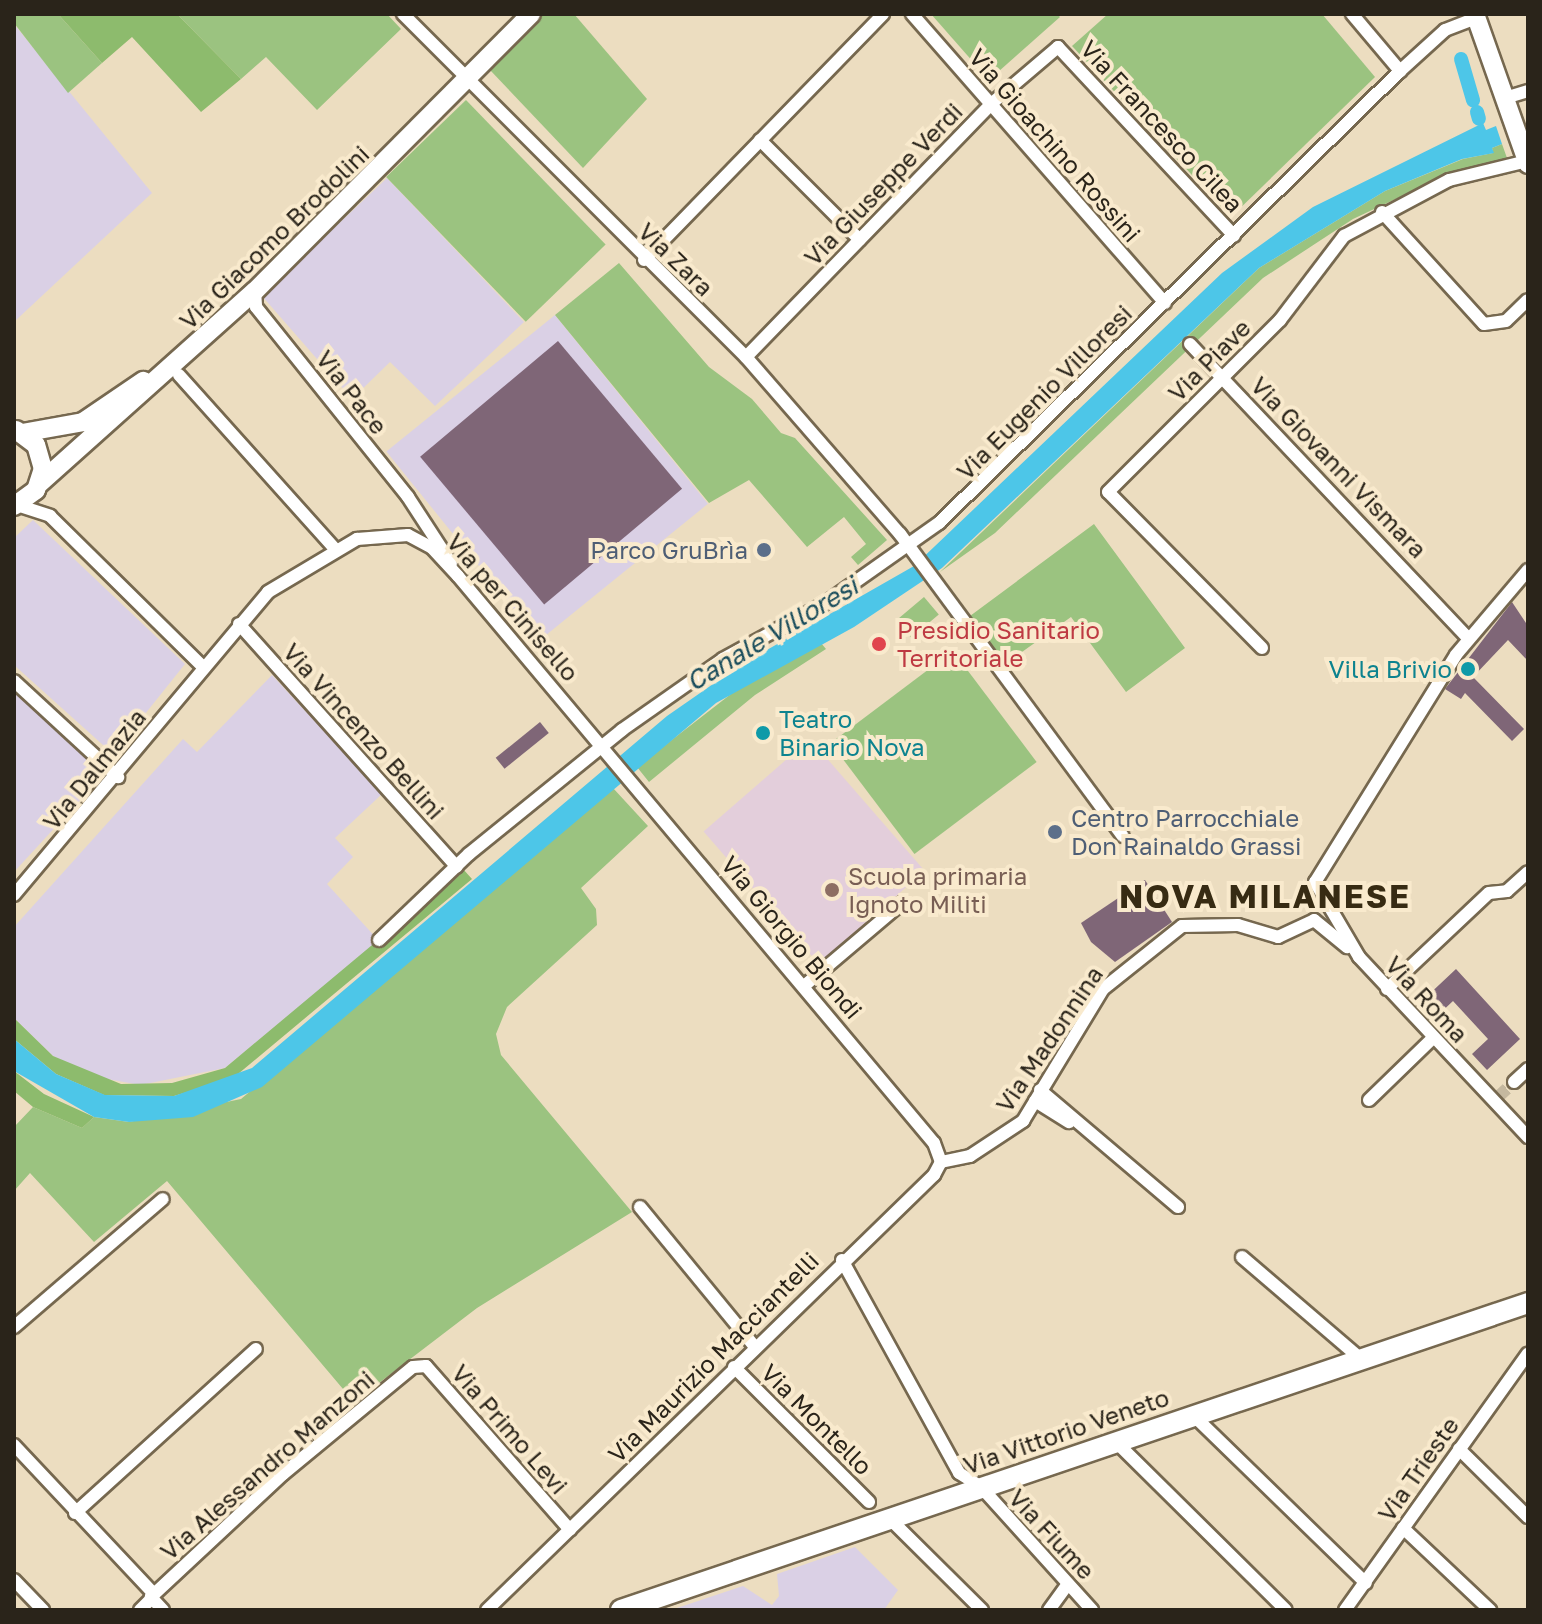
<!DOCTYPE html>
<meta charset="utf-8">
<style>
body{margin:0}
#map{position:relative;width:1542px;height:1624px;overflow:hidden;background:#ecddc0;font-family:"Golos Text",sans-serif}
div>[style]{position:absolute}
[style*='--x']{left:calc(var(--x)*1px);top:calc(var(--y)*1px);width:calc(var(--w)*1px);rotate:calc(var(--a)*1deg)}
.industrial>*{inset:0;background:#dad0e5;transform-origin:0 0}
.education>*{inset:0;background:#e3cedb;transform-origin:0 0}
.green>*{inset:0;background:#9bc380;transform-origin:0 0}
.forest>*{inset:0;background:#8dbb6d}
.water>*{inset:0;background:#4dc6e8}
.canal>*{height:14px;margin:-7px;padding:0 7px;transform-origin:7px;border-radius:7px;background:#4dc6e8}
.building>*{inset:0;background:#7f6677;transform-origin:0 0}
.minor-tunnel>*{height:12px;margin-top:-6px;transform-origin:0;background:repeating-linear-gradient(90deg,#c5b89f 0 12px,transparent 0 18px)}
.roads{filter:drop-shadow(2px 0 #76684f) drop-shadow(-2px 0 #76684f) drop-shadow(0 2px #76684f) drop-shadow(0 -2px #76684f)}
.minor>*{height:12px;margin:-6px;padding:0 6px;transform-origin:6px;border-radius:6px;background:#fff}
.secondary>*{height:18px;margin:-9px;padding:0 9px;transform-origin:9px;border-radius:9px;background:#fff}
.primary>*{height:20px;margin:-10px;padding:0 10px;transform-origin:10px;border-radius:10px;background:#fff}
.dots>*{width:22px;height:22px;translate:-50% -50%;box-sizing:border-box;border:4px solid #f9eacd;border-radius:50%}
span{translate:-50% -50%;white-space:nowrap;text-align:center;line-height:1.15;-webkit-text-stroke:8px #f9eacd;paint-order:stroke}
.street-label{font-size:24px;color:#2a241a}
.service-label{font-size:24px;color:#4e5e75}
.right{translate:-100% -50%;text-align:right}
.left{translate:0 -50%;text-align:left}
.health-label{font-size:24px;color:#be3a42}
.culture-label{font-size:24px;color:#0d838f}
.education-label{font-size:24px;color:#785e54}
.water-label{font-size:26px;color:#1a4d5c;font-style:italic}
.district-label{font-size:32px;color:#372b13;font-weight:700;letter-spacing:2px}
.frame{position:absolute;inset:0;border:16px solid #2a241a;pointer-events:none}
</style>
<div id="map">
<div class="industrial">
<i style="clip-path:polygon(14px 24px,152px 193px,14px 322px)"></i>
<i style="clip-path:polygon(387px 178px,524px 322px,435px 406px,390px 362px,352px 399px,262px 296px)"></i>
<i style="left:555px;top:315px;width:243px;height:217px;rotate:51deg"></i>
<i style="clip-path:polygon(33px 520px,185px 664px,113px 754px,14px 665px,14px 538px)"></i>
<i style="clip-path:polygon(272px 675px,382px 794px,335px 838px,353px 857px,327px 884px,379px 941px,225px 1068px,140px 1085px,91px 1076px,53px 1056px,14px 1018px,14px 927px,183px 739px,197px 752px)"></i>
<i style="clip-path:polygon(14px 690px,106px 772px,14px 872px)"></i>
<i style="clip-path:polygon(855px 1547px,898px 1590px,884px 1610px,671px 1610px,743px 1586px,772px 1605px,779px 1596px,777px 1574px)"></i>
</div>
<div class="education">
<i style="left:810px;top:739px;width:175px;height:141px;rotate:49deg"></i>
</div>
<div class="green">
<i style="clip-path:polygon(14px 14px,58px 14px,102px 63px,68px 93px,14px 23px)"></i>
<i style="clip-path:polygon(177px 14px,387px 14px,401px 29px,317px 110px,266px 57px,241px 79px)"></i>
<i style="clip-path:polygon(543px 14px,574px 14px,647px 99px,583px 168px,490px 70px)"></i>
<i style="clip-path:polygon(931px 14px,1057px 14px,1060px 17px,989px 80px)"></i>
<i style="clip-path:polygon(1108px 14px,1322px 14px,1375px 77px,1231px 217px,1072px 46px)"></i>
<i style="left:466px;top:100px;width:201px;height:111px;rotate:46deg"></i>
<i style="clip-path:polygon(1502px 144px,1507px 158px,1436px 180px,1353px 219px,1263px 278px,995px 533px,940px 572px,1259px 268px,1385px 191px,1463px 159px,1493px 153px,1492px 148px)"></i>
<i style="clip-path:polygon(619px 263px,709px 367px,752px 399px,781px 433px,795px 438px,887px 540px,858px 565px,851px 557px,866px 544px,844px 517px,807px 547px,749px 480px,709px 503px,555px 315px)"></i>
<i style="clip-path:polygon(1094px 524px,1185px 648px,1126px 692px,1071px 617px,1005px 664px,970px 616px)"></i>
<i style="left:924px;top:597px;width:23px;height:36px;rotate:50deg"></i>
<i style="clip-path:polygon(821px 643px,826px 649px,755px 695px,649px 782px,637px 767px,749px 680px)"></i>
<i style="left:953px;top:651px;width:139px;height:153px;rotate:53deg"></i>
<i style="clip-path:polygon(613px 788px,648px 826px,581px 888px,596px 909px,597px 925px,507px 1007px,496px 1034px,501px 1055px,632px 1212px,477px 1308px,354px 1402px,167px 1181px,94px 1242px,30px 1173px,14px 1191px,14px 1127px,33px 1107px,82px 1128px,94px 1117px,129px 1122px,241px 1099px)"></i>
</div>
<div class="forest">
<i style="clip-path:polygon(58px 14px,177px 14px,241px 79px,201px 112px,132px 37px,102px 63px)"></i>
<i style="clip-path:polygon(463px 869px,472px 879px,232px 1079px,174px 1096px,104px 1095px,56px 1074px,14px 1039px,14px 1018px,53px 1056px,121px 1084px,172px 1083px,225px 1068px)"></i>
<i style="clip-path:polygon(14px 1071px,44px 1094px,94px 1117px,82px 1128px,33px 1107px,14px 1091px)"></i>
</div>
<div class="water">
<i style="clip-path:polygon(1483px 123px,1486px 130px,1496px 126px,1502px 144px,1492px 148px,1494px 153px,1462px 159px,1385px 191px,1259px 268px,942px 568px,854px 627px,716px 703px,262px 1087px,193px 1117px,129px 1122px,94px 1117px,14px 1071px,14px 1039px,56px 1074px,105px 1095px,174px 1096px,252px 1068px,667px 716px,739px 666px,914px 566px,1222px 273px,1313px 207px)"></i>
</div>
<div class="canal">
<i style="--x:1461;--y:59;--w:43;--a:73.7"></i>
<i style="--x:1477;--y:112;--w:7;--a:74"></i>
</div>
<div class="building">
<i style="left:558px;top:341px;width:193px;height:180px;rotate:50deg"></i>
<i style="clip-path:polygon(1512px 602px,1528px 626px,1528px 661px,1508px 640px,1473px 677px,1524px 729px,1512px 741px,1465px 693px,1461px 699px,1445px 689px)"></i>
<i style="left:540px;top:722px;width:14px;height:57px;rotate:51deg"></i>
<i style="clip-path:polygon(1145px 880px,1172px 922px,1115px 962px,1091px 942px,1081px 923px)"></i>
<i style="clip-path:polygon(1456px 969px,1520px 1039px,1487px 1070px,1472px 1054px,1488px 1039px,1453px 1001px,1437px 1016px,1423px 1000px)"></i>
</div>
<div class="minor-tunnel">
<i style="--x:1498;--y:1097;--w:22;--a:-43"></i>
</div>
<div class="roads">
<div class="minor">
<i style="--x:403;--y:14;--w:485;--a:45"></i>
<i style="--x:746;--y:357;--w:235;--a:49"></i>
<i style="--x:900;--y:534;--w:375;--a:53.6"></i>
<i style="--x:912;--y:14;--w:384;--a:48.8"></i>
<i style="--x:1352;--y:14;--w:75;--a:49.9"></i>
<i style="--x:1505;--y:98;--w:24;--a:-17"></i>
<i style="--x:760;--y:140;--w:141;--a:45"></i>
<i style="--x:1382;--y:212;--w:151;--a:47.7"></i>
<i style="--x:1484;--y:324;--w:22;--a:-8"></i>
<i style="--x:1506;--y:321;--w:30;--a:-44"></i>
<i style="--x:644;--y:260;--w:343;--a:-45.8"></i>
<i style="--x:255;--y:291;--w:16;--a:86"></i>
<i style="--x:256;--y:307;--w:243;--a:51.3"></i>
<i style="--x:408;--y:497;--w:79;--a:56.9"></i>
<i style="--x:1190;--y:344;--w:405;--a:46.6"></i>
<i style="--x:746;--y:357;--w:352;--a:-45.9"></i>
<i style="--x:991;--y:104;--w:88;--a:-40.4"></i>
<i style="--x:1058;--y:47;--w:258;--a:47"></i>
<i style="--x:179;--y:375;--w:235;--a:48.1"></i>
<i style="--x:17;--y:505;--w:35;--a:18"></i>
<i style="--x:50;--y:516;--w:215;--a:44.6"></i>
<i style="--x:1528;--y:570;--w:111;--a:130.3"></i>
<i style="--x:1456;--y:655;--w:267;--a:121.8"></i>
<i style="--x:1315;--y:882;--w:87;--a:59.6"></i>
<i style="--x:1359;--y:957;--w:247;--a:46.8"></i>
<i style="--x:239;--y:624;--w:326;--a:48.1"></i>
<i style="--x:1262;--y:648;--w:219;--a:-134.6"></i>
<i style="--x:1108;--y:492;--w:243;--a:-45"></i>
<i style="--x:1280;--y:320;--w:106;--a:-52.7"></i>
<i style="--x:1344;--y:236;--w:119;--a:-28.1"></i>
<i style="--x:1449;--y:180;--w:80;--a:-13.7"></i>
<i style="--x:14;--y:681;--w:142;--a:42.7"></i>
<i style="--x:14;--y:895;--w:395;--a:-50"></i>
<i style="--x:268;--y:592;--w:104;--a:-30.8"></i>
<i style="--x:357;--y:539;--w:51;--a:-4.5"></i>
<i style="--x:408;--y:535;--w:27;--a:28"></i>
<i style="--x:432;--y:548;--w:38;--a:47"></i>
<i style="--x:458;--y:576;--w:740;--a:49.99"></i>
<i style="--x:934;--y:1143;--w:20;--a:70"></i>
<i style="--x:379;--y:940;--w:124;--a:-43.7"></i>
<i style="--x:469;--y:854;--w:197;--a:-39"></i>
<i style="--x:622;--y:730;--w:123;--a:-35.1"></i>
<i style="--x:723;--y:659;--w:115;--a:-28.6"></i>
<i style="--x:824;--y:604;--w:141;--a:-35.2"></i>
<i style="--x:939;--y:523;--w:646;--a:-44.44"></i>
<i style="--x:1400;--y:71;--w:61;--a:-42.3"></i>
<i style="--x:1445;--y:30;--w:33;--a:-21"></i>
<i style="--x:804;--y:986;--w:128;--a:-40.3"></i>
<i style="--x:1387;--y:989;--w:140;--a:-43.3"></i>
<i style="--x:1489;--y:893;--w:18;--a:-6"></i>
<i style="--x:1507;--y:891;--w:28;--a:-42"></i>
<i style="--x:1514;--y:1082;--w:19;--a:-43"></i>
<i style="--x:1040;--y:1090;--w:181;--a:40.3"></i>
<i style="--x:1369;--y:1100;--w:89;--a:-44.1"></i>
<i style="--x:1035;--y:1101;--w:40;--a:32"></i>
<i style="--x:941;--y:1162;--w:30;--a:-12"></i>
<i style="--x:970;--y:1156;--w:64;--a:-33.4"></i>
<i style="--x:1023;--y:1121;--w:154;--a:-58.8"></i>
<i style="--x:1103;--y:989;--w:101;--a:-38.6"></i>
<i style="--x:1182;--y:926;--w:56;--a:-1"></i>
<i style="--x:1238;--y:925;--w:42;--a:16.7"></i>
<i style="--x:1278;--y:937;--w:40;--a:-25"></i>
<i style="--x:1314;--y:920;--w:43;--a:39.3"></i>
<i style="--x:640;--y:1207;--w:180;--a:50.6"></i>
<i style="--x:1242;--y:1257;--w:157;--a:40.6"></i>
<i style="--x:842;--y:1260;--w:243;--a:61.2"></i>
<i style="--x:959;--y:1473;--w:26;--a:32"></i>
<i style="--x:981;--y:1487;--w:166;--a:47.9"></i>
<i style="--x:14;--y:1327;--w:196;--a:-40.7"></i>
<i style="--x:734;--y:1367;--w:191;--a:45"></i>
<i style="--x:1193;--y:1415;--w:241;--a:44.2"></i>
<i style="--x:1115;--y:1441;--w:240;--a:44.7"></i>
<i style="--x:14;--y:1445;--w:204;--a:46.8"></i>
<i style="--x:1459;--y:1449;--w:97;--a:44.6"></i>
<i style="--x:75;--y:1513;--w:244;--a:-42.2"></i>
<i style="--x:889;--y:1518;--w:131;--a:44.7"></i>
<i style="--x:1403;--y:1528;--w:120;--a:43.3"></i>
<i style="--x:14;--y:1580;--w:42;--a:46"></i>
<i style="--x:140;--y:1610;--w:17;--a:-45"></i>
<i style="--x:163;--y:1610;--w:18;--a:-133"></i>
<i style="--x:151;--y:1597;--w:180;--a:-43"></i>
<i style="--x:283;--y:1474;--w:168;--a:-39.5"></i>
<i style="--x:413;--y:1367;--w:13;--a:-4"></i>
<i style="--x:426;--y:1366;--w:218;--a:48.7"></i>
<i style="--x:487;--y:1610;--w:624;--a:-44.22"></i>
<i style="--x:934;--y:1175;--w:15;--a:-62"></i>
<i style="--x:1049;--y:1610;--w:32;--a:-54"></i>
<i style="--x:1345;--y:1610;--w:315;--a:-54.5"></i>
</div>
<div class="secondary">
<i style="--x:1475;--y:14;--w:159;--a:70.5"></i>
<i style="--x:22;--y:433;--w:62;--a:-10.2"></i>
<i style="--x:83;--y:422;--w:73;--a:-34.3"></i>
<i style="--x:40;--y:483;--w:288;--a:-41.8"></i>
<i style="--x:255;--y:291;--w:391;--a:-45.1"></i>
<i style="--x:14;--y:506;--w:27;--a:-36"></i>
<i style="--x:36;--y:490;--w:22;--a:-72"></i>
<i style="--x:43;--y:469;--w:25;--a:-106"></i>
<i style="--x:36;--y:445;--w:25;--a:-143"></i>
</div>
<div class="primary">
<i style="--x:621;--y:1610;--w:958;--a:-18.7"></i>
</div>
</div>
<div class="dots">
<i style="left:764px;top:550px;background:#5c6f8a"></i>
<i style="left:879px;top:644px;background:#e0444e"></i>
<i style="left:1468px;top:669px;background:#0f9aa8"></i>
<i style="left:763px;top:733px;background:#0f9aa8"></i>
<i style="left:1055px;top:832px;background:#5c6f8a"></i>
<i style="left:832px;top:890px;background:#8d6e63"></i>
</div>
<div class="street-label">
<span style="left:1162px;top:126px;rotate:47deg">Via Francesco Cilea</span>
<span style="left:1055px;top:145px;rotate:49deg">Via Gioachino Rossini</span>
<span style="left:883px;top:184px;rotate:-46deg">Via Giuseppe Verdi</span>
<span style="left:274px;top:237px;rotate:-44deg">Via Giacomo Brodolini</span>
<span style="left:676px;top:259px;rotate:44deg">Via Zara</span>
<span style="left:1209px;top:360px;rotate:-45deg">Via Piave</span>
<span style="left:352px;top:392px;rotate:52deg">Via Pace</span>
<span style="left:1044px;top:392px;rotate:-45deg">Via Eugenio Villoresi</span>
<span style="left:1339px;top:467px;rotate:46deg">Via Giovanni Vismara</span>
<span style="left:513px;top:607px;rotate:49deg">Via per Cinisello</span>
<span style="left:364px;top:731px;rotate:48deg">Via Vincenzo Bellini</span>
<span style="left:94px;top:769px;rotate:-51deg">Via Dalmazia</span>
<span style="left:792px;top:937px;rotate:50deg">Via Giorgio Biondi</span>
<span style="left:1427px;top:999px;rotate:47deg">Via Roma</span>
<span style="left:1049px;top:1039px;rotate:-56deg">Via Madonnina</span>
<span style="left:713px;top:1357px;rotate:-45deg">Via Maurizio Macciantelli</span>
<span style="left:817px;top:1419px;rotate:45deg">Via Montello</span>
<span style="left:510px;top:1429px;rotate:49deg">Via Primo Levi</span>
<span style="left:1066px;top:1431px;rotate:-19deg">Via Vittorio Veneto</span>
<span style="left:267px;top:1465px;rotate:-41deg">Via Alessandro Manzoni</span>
<span style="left:1418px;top:1469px;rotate:-55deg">Via Trieste</span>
<span style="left:1052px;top:1534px;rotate:47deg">Via Fiume</span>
</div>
<div class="service-label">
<span class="right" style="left:748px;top:550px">Parco GruBrìa</span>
<span class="left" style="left:1071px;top:832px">Centro Parrocchiale<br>Don Rainaldo Grassi</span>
</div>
<div class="health-label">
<span class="left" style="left:897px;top:644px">Presidio Sanitario<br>Territoriale</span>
</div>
<div class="culture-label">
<span class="right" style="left:1452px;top:669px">Villa Brivio</span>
<span class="left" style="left:779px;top:733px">Teatro<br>Binario Nova</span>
</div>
<div class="education-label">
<span class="left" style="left:848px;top:890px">Scuola primaria<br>Ignoto Militi</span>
</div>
<div class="water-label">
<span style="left:772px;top:634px;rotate:-31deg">Canale Villoresi</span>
</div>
<div class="district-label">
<span style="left:1265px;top:896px">NOVA MILANESE</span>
</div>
<div class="frame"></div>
</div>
